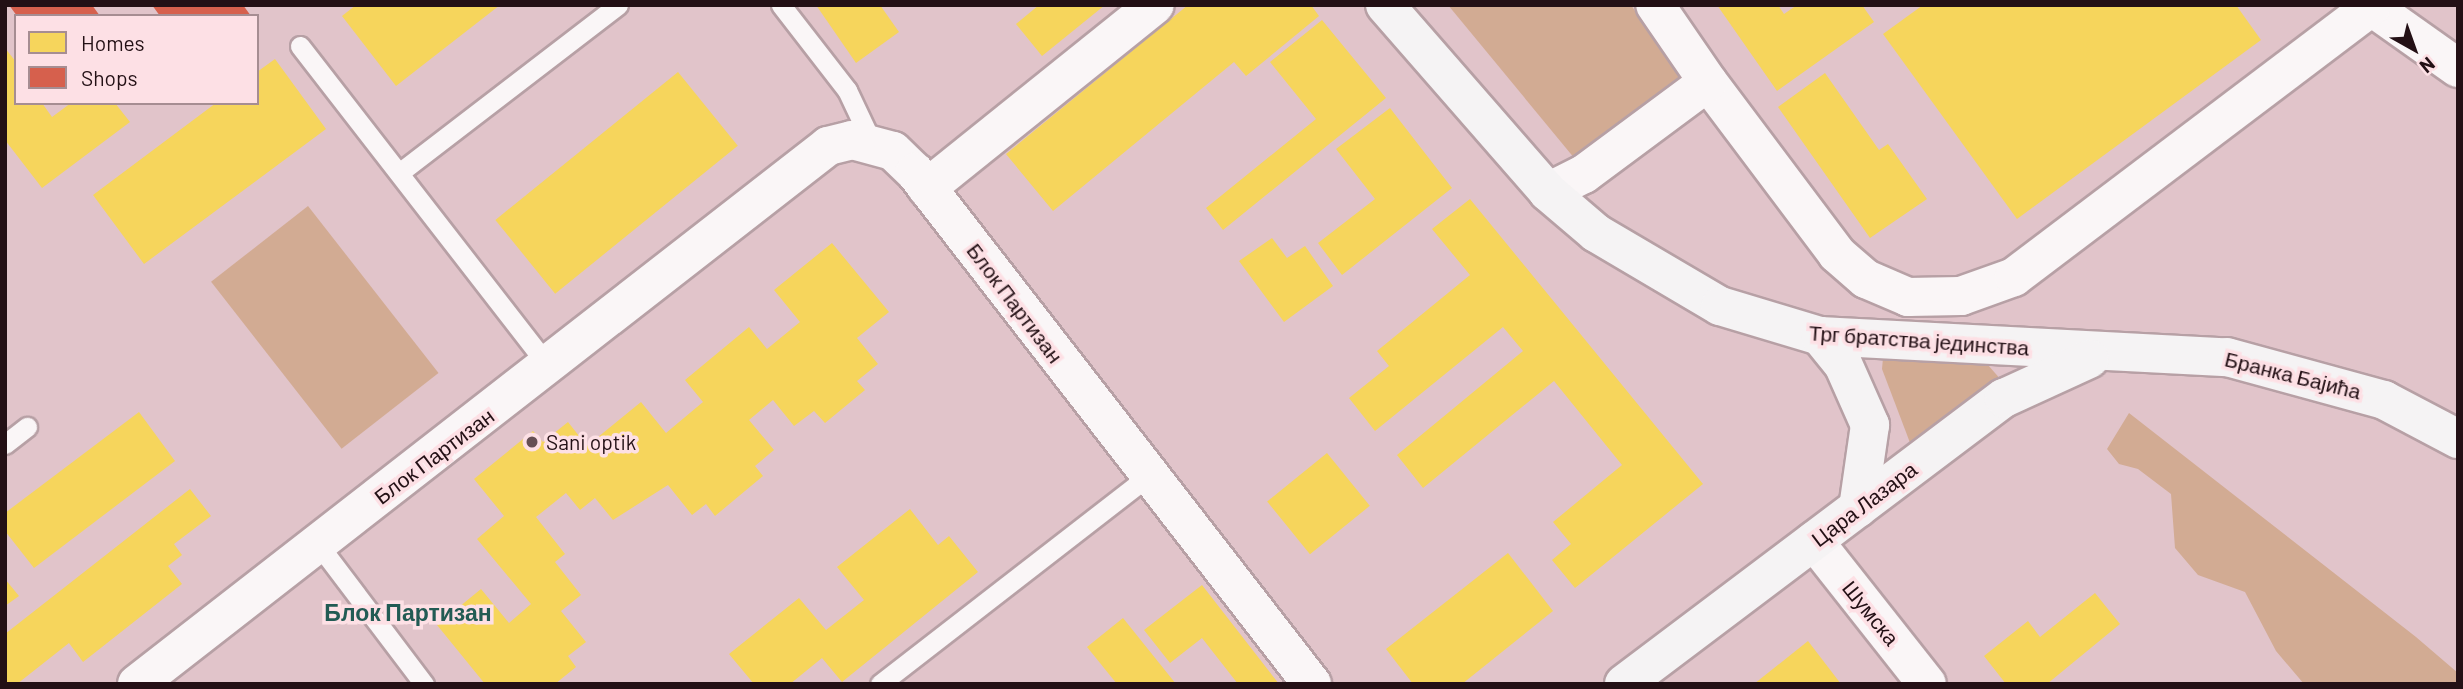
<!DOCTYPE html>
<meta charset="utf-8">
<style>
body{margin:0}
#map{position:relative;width:2463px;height:689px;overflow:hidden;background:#e1c4ca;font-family:Barlow,sans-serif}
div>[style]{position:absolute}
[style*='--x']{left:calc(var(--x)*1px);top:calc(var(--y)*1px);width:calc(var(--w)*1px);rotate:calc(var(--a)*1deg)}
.green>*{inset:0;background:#d2ab93;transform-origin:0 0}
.homes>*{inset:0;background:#f6d55c;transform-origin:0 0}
.shops>*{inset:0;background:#d6604d}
.roads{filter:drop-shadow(2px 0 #b7a0a5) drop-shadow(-2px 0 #b7a0a5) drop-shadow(0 2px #b7a0a5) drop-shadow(0 -2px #b7a0a5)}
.lane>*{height:19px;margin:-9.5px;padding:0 9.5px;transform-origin:9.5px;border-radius:9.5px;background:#faf6f7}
.street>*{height:38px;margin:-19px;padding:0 19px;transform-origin:19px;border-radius:19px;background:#faf6f7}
.secondary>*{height:38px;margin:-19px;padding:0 19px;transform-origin:19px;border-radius:19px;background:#f5f3f4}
.dots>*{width:19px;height:19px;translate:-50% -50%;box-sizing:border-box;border:4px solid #fde0e5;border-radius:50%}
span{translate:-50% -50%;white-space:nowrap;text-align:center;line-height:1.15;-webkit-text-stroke:7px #fde0e5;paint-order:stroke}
.street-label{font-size:21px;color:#231015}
.poi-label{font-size:21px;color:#231015}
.left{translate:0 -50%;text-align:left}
.neighbourhood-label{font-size:23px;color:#225b54;font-weight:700}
.frame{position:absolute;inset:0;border:7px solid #231015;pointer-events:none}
.legend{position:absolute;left:14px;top:14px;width:245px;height:91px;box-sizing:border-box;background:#fde0e5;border:2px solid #a68d92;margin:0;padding:9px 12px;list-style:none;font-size:21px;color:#231015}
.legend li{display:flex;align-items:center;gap:14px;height:35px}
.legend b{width:35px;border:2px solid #a68d92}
.north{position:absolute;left:2379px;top:14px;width:70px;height:70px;-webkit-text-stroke:5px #fde0e5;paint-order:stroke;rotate:140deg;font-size:19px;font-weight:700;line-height:28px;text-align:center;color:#231015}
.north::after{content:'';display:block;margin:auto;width:24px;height:32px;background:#231015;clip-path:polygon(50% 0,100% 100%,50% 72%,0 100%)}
</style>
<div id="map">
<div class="green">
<i style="clip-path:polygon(1448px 5px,1631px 5px,1684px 82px,1575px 159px)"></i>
<i style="left:308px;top:206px;width:212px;height:123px;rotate:52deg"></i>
<i style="clip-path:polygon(1901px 351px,1988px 365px,2002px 381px,1912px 448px,1882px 369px,1883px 358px)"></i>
<i style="clip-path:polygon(2129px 413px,2416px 637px,2458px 673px,2458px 684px,2304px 684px,2276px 651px,2245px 592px,2198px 575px,2175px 548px,2171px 494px,2138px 469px,2119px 464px,2107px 449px)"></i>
</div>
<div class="homes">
<i style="clip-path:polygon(356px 5px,500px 5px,396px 86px,342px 16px)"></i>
<i style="clip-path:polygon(816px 5px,880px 5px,899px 32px,856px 63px)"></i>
<i style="clip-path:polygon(1039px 5px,1105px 5px,1042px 56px,1016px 24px)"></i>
<i style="clip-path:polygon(1188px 5px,1311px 5px,1319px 16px,1246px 76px,1234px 62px,1053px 211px,1006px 154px)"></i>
<i style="clip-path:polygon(1717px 5px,1778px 5px,1784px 14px,1797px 5px,1862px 5px,1874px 22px,1777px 91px)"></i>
<i style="clip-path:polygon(1923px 5px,2236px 5px,2261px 40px,2017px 219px,1883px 34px)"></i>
<i style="clip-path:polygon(1322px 20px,1386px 98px,1223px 230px,1206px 208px,1316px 119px,1270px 62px)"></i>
<i style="clip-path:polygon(5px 48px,16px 62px,16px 103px,42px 103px,52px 117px,71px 103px,115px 103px,130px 122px,42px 188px,5px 140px)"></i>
<i style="clip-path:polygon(275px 59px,326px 129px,144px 264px,93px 195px,216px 103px,257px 103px,257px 72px)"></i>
<i style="left:678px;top:72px;width:95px;height:235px;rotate:51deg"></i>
<i style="clip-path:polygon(1825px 73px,1879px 150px,1888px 144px,1927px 199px,1870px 238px,1778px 107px)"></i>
<i style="clip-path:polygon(1390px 108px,1452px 188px,1342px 275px,1318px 243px,1375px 199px,1336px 149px)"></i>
<i style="clip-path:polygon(1470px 199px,1703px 484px,1575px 588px,1552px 560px,1571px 544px,1553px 522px,1622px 465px,1554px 381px,1423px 488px,1397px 455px,1523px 351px,1503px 327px,1375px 431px,1349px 398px,1389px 366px,1377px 351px,1470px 275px,1432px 229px)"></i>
<i style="clip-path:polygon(1272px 238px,1287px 258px,1305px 246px,1333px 286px,1284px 322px,1239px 261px)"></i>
<i style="clip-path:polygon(832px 243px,889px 312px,857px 338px,878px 364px,857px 381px,865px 390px,825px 423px,814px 411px,794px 426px,773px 400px,749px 420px,774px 450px,755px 466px,763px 476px,715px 516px,706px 504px,692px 515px,668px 485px,613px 520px,595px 498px,580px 510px,566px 493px,536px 517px,565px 554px,555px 562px,581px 595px,561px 611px,586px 642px,568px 656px,576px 667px,555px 684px,485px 684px,437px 625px,481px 589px,509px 623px,531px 604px,477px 539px,504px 516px,474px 479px,533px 431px,543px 442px,568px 422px,587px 446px,641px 402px,666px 433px,703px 402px,685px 380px,749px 327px,767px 349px,800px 322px,774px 290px)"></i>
<i style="clip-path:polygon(139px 412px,175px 461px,34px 568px,5px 531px,5px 513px)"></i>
<i style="left:1327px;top:453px;width:68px;height:77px;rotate:51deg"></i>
<i style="clip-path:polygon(190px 489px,211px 516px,174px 544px,182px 555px,168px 566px,182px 584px,83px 662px,69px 643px,17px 684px,5px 684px,5px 634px)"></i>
<i style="clip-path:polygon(910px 509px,938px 545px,949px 536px,978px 572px,842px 682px,822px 658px,790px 684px,754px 684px,729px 654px,799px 598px,826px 630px,864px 600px,837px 567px)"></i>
<i style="clip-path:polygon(1508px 553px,1553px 611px,1462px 684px,1413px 684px,1386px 649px)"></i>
<i style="clip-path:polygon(5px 579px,19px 596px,5px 606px)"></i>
<i style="clip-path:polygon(1202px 585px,1279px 684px,1238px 684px,1202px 638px,1170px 663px,1144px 630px)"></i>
<i style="clip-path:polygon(2095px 593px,2120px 624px,2047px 684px,2006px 684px,1984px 656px,2028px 621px,2040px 637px)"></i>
<i style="clip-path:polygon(1123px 618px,1176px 684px,1117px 684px,1087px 647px)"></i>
<i style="clip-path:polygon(1808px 641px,1841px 684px,1754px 684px)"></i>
</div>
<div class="shops">
<i style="clip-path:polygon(9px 5px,92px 5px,100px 16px,17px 16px)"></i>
<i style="clip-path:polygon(152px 5px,243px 5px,251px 16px,160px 16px)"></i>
</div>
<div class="roads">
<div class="lane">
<i style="--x:781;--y:5;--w:108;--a:52.2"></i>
<i style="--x:847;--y:90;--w:59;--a:64.7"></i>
<i style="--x:300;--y:46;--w:408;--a:52.2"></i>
<i style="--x:399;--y:173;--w:276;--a:-37.5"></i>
<i style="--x:5;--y:444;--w:28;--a:-38"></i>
<i style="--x:318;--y:544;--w:176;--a:52.9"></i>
<i style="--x:880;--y:684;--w:339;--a:-37.8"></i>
</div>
<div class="street">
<i style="--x:2369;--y:5;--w:109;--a:35.3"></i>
<i style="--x:1708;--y:82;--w:215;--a:53.1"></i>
<i style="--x:1837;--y:254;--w:38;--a:41"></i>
<i style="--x:1866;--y:279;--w:46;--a:23.2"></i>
<i style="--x:1908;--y:297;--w:53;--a:-1.1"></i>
<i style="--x:1961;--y:296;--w:56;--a:-19.7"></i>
<i style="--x:2014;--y:277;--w:448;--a:-37.1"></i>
<i style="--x:927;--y:188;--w:292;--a:-38.8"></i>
<i style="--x:1548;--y:192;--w:40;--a:-26.6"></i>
<i style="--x:1584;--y:174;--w:154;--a:-36.6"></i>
<i style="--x:1708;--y:82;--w:93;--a:-124.5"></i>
<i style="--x:1814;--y:541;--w:182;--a:51.7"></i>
<i style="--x:137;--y:684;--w:876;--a:-37.9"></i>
<i style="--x:828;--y:146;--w:25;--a:-14"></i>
<i style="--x:852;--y:140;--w:42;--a:15"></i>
<i style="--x:893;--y:151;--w:30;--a:44"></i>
<i style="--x:915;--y:172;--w:648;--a:52.21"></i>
</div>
<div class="secondary">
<i style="--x:1385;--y:5;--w:248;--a:48.9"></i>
<i style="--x:1548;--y:192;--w:63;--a:40.5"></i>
<i style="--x:1596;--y:233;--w:144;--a:30.5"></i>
<i style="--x:1720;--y:306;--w:104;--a:16.7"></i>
<i style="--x:1820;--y:336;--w:408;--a:3"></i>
<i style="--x:2227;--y:357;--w:163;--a:15.3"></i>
<i style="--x:2384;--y:400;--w:84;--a:27.8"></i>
<i style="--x:1820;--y:336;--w:36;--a:51"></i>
<i style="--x:1843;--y:364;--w:67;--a:66.1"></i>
<i style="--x:1870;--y:425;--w:84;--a:98.2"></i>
<i style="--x:1624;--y:684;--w:476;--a:-37"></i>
<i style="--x:2004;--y:398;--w:94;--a:-24.6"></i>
</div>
</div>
<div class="dots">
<i style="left:532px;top:442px;background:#664f54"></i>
</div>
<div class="street-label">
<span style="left:1015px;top:303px;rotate:53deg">Блок Партизан</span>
<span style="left:1919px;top:340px;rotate:4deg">Трг братства јединства</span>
<span style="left:2293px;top:375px;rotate:14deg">Бранка Бајића</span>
<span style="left:434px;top:456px;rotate:-37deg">Блок Партизан</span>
<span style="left:1864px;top:504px;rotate:-37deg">Цара Лазара</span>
<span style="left:1871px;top:613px;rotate:51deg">Шумска</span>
</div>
<div class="poi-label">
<span class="left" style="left:546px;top:442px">Sani optik</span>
</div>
<div class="neighbourhood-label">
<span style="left:408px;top:612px">Блок Партизан</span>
</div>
<div class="frame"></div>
<ul class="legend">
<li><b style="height:19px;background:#f6d55c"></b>Homes</li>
<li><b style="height:19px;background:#d6604d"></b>Shops</li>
</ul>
<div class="north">N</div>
</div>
